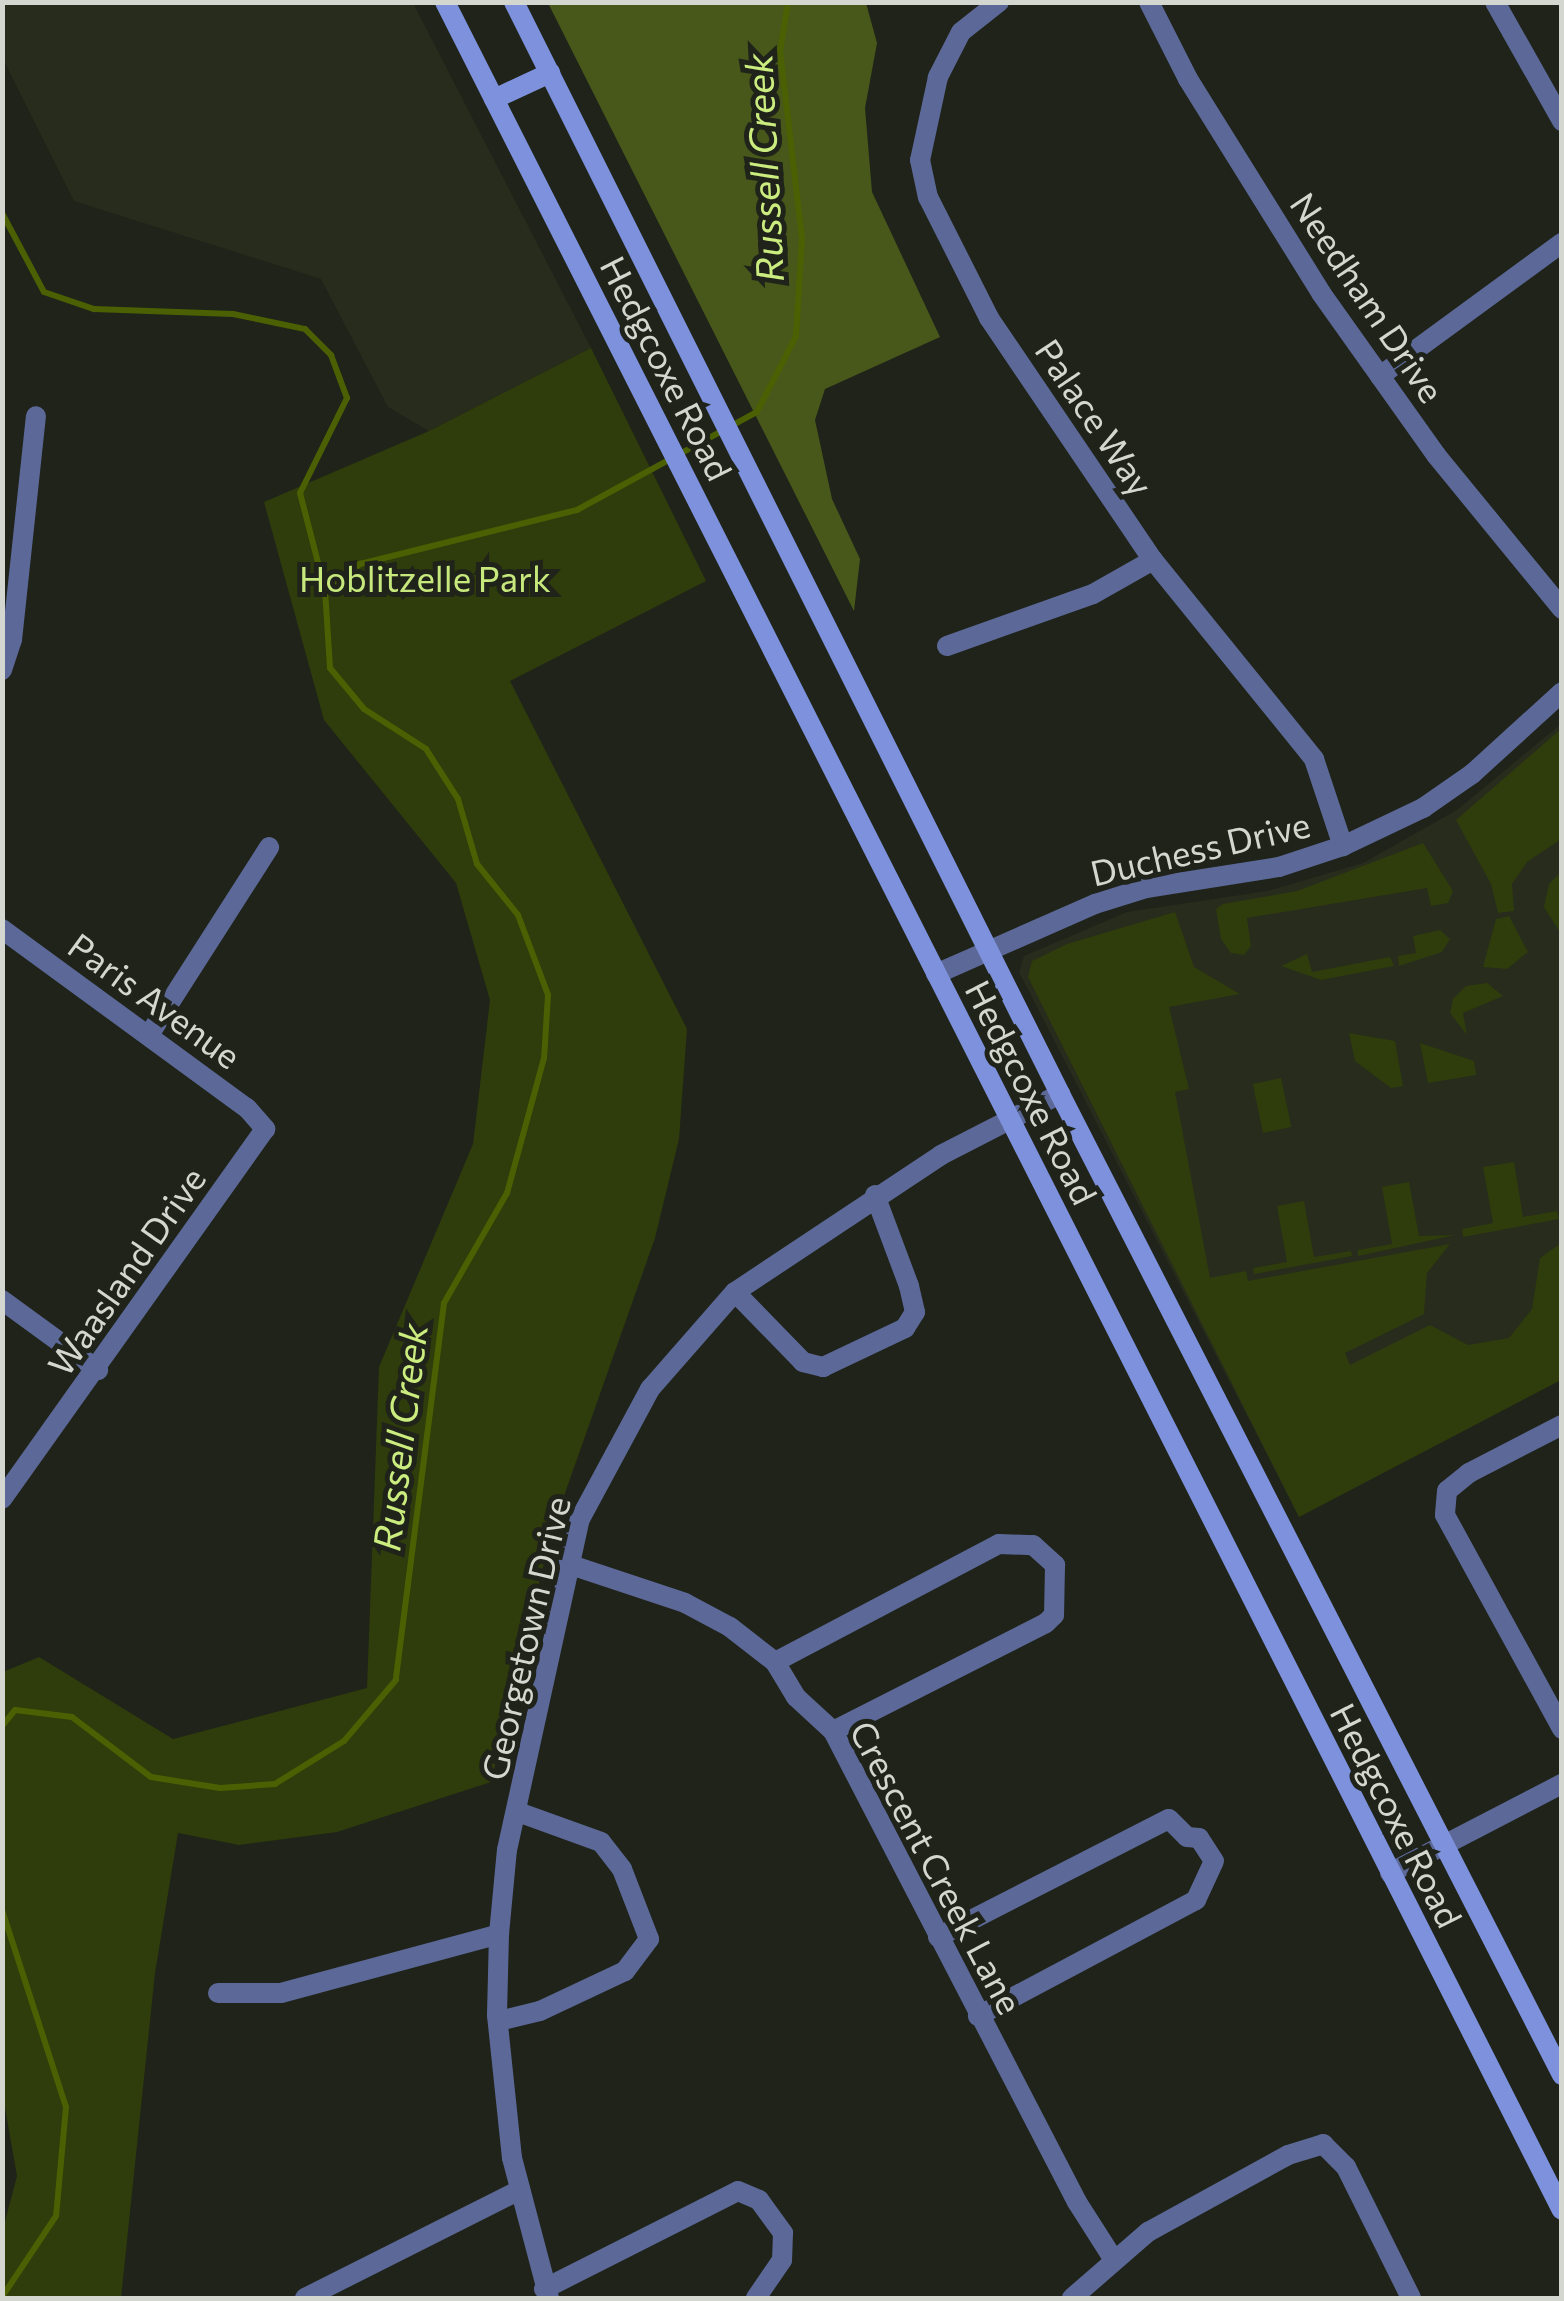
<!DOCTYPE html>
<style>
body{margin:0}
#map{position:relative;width:1564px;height:2301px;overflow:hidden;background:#1f2319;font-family:Commissioner,sans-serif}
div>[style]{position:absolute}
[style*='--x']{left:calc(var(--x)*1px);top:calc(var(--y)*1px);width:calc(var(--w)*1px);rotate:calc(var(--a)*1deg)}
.built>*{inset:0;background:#272c1d}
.green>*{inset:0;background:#2f3c0b;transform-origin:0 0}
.forest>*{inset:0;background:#47581a}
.stream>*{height:6px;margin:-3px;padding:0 3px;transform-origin:3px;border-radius:3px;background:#4b6003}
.minor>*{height:20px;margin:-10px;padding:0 10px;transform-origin:10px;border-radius:10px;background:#5c6998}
.tertiary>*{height:20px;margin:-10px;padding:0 10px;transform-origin:10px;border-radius:10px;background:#5c6998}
.secondary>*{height:20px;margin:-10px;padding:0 10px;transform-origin:10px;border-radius:10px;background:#7d91dd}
span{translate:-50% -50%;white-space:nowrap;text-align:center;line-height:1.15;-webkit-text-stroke:10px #1f2319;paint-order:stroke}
.street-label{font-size:35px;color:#d4d7d0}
.park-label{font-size:35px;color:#c7e87c}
.water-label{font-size:38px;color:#cbec7f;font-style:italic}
.frame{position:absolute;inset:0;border:5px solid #d4d7d0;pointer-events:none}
</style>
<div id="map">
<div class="built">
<i style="clip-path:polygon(3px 3px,413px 3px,591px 348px,429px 431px,388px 407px,321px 279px,74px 201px,3px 59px)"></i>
<i style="clip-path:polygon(1561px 724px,1561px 1380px,1299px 1517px,1019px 972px,1024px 956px,1127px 912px,1267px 891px,1363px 863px,1457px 810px)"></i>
</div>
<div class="green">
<i style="clip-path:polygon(591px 348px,706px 581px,510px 681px,687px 1029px,679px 1139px,655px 1238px,552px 1530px,491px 1782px,337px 1832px,239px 1845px,178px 1833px,155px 1973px,121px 2298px,3px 2298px,3px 2229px,17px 2176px,2px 2091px,3px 1672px,39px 1657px,173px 1739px,367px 1688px,379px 1367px,473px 1144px,490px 1000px,456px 883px,324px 720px,264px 502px,429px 431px)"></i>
<i style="clip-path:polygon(1561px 729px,1561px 839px,1527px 862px,1512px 884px,1514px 911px,1498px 913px,1491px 884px,1456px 820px)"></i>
<i style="clip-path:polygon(1423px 843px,1453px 891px,1448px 903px,1431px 906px,1427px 888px,1247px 918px,1251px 946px,1244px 955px,1231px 953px,1221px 939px,1216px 909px,1223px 904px,1297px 891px)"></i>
<i style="clip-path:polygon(1561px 872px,1561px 934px,1544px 907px,1549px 884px)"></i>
<i style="clip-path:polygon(1175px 912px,1194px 967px,1240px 994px,1169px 1007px,1189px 1089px,1175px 1092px,1210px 1278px,1246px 1271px,1248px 1281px,1450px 1244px,1427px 1273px,1424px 1314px,1345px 1353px,1350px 1365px,1430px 1325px,1468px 1345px,1509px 1338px,1532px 1309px,1540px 1258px,1561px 1243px,1561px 1380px,1299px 1517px,1028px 977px,1032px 961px,1067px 944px)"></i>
<i style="clip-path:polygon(1509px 916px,1528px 952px,1507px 969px,1483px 967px,1496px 919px)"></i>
<i style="clip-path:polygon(1440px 930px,1450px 939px,1442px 952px,1399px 966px,1398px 956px,1416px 953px,1413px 936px)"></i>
<i style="clip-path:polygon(1307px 954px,1312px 972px,1390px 957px,1394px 966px,1321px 980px,1281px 966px)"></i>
<i style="clip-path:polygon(1487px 983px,1503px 996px,1463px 1013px,1467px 1035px,1450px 1013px,1453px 999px,1466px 986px)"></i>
<i style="clip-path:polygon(1349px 1033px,1395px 1041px,1403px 1086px,1391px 1088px,1355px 1061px)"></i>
<i style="clip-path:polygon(1420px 1043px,1474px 1061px,1476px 1075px,1428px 1083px)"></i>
<i style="left:1281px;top:1078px;width:50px;height:29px;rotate:78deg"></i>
<i style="clip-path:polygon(1514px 1162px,1523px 1217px,1557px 1211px,1559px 1219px,1463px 1237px,1462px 1229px,1493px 1223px,1483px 1167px)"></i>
<i style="clip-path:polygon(1409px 1182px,1419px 1236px,1455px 1235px,1358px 1256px,1358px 1250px,1392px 1244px,1382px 1187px)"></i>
<i style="clip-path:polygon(1304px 1201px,1314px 1257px,1351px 1251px,1352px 1256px,1254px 1274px,1253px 1268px,1287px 1262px,1277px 1206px)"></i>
</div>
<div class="forest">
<i style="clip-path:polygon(548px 3px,866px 3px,877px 43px,865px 108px,872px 192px,940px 337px,825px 389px,815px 420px,832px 499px,860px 559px,854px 611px)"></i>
</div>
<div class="stream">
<i style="--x:2;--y:213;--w:89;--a:62"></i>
<i style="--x:44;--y:292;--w:53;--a:18.8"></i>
<i style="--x:94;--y:309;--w:139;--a:2.1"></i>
<i style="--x:233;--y:314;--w:74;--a:11.8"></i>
<i style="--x:305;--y:329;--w:37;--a:45"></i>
<i style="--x:331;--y:355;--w:46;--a:69.6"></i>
<i style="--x:347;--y:398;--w:106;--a:116.3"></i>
<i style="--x:300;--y:493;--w:100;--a:75.5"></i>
<i style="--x:325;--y:590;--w:78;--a:86.3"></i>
<i style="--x:330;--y:668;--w:53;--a:50.3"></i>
<i style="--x:364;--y:709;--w:74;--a:32.8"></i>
<i style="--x:426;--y:749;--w:59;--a:57.4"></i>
<i style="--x:458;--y:799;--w:68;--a:73.7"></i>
<i style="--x:477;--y:864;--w:65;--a:51.2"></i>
<i style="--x:518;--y:915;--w:85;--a:69.4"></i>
<i style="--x:548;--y:995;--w:63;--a:93.6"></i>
<i style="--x:544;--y:1058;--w:140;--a:105.3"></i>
<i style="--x:507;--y:1193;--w:127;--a:119.8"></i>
<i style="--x:444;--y:1303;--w:380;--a:97.3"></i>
<i style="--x:396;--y:1680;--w:80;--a:130.4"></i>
<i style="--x:344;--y:1741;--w:81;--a:148.1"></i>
<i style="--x:275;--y:1784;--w:55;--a:175.8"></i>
<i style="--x:220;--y:1788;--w:70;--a:-170.9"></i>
<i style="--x:151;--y:1777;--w:99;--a:-142.8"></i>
<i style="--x:72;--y:1717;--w:57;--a:-173"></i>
<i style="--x:15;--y:1710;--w:21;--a:129"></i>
<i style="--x:325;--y:590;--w:44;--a:-36.6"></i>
<i style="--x:360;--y:564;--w:224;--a:-14"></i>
<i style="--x:577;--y:510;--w:205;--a:-28.6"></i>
<i style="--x:757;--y:412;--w:85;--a:-62.8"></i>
<i style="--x:796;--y:336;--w:98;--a:-86.5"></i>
<i style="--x:802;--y:238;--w:187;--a:-96.7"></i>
<i style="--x:780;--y:52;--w:51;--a:-80.9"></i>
<i style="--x:2;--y:1910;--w:207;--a:72"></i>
<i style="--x:66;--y:2107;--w:109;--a:95.2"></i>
<i style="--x:56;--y:2216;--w:97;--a:123.7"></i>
</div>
<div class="minor">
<i style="--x:999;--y:2;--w:48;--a:141.7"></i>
<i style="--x:961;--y:32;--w:51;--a:117.1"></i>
<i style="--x:938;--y:77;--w:85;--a:102.2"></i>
<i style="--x:920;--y:160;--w:38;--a:78"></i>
<i style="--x:928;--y:197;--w:136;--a:63.2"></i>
<i style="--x:989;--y:318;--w:292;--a:55.9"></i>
<i style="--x:1153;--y:560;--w:256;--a:51"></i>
<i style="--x:1314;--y:759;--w:92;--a:71.6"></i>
<i style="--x:1149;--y:2;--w:86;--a:63.1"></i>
<i style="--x:1188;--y:79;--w:252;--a:58.1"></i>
<i style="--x:1321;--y:293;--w:199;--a:54.6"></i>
<i style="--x:1436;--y:455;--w:199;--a:50.7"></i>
<i style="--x:1495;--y:2;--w:137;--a:60.6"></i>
<i style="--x:1380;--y:376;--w:225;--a:-36.2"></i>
<i style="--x:947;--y:646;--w:155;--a:-19.6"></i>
<i style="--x:1093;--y:594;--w:69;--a:-29.5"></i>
<i style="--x:2;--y:670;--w:32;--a:-72"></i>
<i style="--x:12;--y:640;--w:225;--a:-83.9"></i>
<i style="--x:2;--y:929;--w:303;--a:36.2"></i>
<i style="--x:247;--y:1108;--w:28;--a:49"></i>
<i style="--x:265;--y:1129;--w:454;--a:125.4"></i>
<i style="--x:936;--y:974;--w:174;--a:-23.8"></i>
<i style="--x:1095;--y:904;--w:53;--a:-17.4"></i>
<i style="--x:1146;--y:888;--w:135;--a:-9"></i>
<i style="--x:1279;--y:867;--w:67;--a:-18.2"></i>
<i style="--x:1343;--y:846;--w:89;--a:-25.4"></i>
<i style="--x:1423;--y:808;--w:60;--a:-34.8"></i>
<i style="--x:1472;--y:774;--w:122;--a:-42.3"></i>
<i style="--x:149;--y:1035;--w:223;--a:-57.4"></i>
<i style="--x:735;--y:1292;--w:98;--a:45.8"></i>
<i style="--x:803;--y:1362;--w:21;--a:14"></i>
<i style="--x:823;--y:1367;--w:91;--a:-25.4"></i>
<i style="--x:905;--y:1328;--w:19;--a:-58"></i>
<i style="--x:915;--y:1312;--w:27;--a:-103"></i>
<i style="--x:909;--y:1286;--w:97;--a:-110.5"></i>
<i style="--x:2;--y:1300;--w:119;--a:36.1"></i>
<i style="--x:1562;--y:1425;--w:105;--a:152.7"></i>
<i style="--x:1469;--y:1473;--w:28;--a:141"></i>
<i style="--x:1447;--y:1491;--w:24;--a:95"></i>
<i style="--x:1445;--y:1515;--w:244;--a:61.3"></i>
<i style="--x:568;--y:1564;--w:123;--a:18.4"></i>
<i style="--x:685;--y:1603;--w:51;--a:28.1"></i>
<i style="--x:730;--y:1627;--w:57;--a:37.9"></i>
<i style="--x:775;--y:1662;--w:41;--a:59"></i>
<i style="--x:796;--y:1697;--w:50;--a:42.6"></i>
<i style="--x:833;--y:1731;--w:530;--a:62.61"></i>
<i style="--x:1077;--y:2202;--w:69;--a:57.5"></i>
<i style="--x:775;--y:1662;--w:253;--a:-27.8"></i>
<i style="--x:999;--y:1544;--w:34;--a:2"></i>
<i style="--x:1033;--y:1545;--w:30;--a:42"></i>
<i style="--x:1055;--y:1565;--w:50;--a:91.1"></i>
<i style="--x:1054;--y:1615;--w:11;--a:135"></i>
<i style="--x:1046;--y:1623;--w:239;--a:153.1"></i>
<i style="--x:1390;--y:1873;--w:194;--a:-27.4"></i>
<i style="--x:938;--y:1937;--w:259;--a:-27.1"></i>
<i style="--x:1169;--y:1819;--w:25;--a:45"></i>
<i style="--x:1187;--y:1837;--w:12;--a:5"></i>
<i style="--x:1199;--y:1838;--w:27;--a:57"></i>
<i style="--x:1214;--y:1861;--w:43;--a:114.8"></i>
<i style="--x:1196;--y:1900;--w:247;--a:152"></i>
<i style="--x:218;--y:1993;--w:63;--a:0"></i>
<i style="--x:281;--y:1993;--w:226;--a:-15.1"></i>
<i style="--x:499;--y:2021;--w:42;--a:-13.7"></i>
<i style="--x:540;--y:2011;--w:94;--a:-25.2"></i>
<i style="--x:625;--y:1971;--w:40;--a:-53"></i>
<i style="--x:649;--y:1939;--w:75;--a:-111.1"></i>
<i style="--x:622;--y:1869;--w:34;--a:-128"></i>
<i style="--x:601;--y:1842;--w:88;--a:-160.1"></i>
<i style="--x:544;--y:2289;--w:217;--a:-26.8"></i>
<i style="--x:738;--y:2191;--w:23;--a:23"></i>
<i style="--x:759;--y:2200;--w:41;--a:54"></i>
<i style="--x:783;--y:2233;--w:27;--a:92"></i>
<i style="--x:782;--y:2260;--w:46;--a:124.4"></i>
<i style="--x:305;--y:2298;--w:241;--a:-26.7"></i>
<i style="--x:1072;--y:2298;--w:101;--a:-41"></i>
<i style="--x:1148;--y:2232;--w:160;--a:-28.8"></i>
<i style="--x:1288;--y:2155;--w:37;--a:-17"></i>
<i style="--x:1323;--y:2144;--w:33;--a:45"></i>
<i style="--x:1346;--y:2167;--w:146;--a:63.6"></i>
</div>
<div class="tertiary">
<i style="--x:549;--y:2298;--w:145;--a:-104.8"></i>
<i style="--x:512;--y:2158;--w:144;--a:-96"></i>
<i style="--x:497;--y:2015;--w:81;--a:-88.6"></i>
<i style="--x:499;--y:1934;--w:84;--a:-84.6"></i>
<i style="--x:507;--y:1850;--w:339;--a:-77.6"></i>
<i style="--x:580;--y:1519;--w:148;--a:-61.7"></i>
<i style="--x:650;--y:1389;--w:129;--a:-48.8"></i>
<i style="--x:735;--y:1292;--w:247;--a:-33.6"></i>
<i style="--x:941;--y:1155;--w:134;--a:-27.1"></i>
</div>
<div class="secondary">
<i style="--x:445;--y:2;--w:2474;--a:63.17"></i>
<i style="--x:514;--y:2;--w:1221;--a:63.43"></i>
<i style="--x:1060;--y:1094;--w:1102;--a:62.9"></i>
<i style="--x:494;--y:99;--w:62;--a:-24.9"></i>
</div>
<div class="street-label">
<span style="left:1368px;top:297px;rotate:56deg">Needham Drive</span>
<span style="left:667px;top:368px;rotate:63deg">Hedgcoxe Road</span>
<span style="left:1095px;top:417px;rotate:56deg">Palace Way</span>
<span style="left:1200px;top:848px;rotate:-13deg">Duchess Drive</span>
<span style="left:155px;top:1000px;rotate:36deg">Paris Avenue</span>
<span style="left:1032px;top:1092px;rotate:63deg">Hedgcoxe Road</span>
<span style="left:126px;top:1271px;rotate:-55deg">Waasland Drive</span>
<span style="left:525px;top:1638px;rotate:-77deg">Georgetown Drive</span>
<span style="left:1397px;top:1815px;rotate:63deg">Hedgcoxe Road</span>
<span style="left:937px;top:1867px;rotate:62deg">Crescent Creek Lane</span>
</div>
<div class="park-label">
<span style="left:425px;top:578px">Hoblitzelle Park</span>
</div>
<div class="water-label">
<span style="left:763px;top:168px;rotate:-93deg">Russell Creek</span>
<span style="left:399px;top:1437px;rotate:-83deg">Russell Creek</span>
</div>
<div class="frame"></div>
</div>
